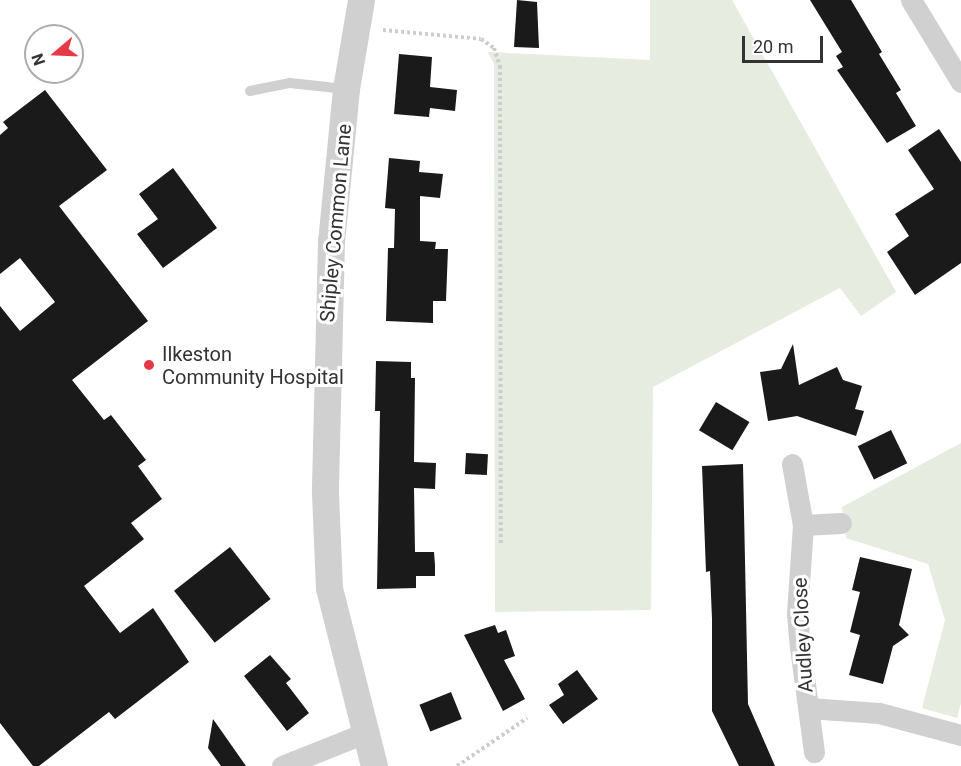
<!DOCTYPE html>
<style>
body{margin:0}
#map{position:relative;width:961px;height:766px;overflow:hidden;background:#fff;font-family:Roboto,sans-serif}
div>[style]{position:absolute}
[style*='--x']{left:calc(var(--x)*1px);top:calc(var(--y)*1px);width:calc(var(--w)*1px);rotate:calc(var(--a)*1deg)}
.green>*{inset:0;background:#e6ecdf}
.building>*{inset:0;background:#1a1a1a;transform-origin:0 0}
.path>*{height:4px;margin-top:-2px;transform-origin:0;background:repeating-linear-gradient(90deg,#cdcdcd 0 3px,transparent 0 6px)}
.service>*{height:10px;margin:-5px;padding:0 5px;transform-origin:5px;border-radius:5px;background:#d0d0d0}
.minor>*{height:21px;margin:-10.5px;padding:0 10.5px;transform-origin:10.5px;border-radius:10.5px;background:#d0d0d0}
.tertiary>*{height:27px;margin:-13.5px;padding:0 13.5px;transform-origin:13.5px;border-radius:13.5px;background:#d0d0d0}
.dots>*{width:16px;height:16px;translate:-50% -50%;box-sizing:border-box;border:3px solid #fff;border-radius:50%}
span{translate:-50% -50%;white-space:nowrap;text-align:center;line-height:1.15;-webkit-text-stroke:6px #fff;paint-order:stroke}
.street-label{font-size:20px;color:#333}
.poi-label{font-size:20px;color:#333}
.left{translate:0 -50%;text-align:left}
.north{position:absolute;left:24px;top:24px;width:60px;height:60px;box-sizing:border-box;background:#fff;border:2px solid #adadad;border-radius:50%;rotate:251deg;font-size:16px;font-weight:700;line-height:24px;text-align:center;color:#333}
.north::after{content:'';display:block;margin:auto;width:21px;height:27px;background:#e63946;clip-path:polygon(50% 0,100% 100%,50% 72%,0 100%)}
.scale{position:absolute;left:742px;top:36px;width:81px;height:27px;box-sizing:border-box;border:3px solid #333;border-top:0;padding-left:8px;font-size:18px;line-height:21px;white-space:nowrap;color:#333;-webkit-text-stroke:4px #fff;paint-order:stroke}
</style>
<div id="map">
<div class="green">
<i style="clip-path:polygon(650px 0,732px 0,896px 292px,861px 316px,840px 288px,653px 387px,651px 610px,495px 612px,494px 64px,488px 52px,650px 60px)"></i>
<i style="clip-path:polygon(961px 443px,961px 703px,957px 718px,922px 708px,945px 620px,928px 564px,846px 538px,842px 507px)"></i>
</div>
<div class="building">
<i style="clip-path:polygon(517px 0,537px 2px,539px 48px,514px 47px)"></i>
<i style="clip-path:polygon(810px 0,851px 0,882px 52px,879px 54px,901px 90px,896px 93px,916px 126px,887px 143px,837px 70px,843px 67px,836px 56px,842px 52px)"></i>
<i style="clip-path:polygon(399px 54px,432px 57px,430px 87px,457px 90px,455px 111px,430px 108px,429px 117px,394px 114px)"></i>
<i style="clip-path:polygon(45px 90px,107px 170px,59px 206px,148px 321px,72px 380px,104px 420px,111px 415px,146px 460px,138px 466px,162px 499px,131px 523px,144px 539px,84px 586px,120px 633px,153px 608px,189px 662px,115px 719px,109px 712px,39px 766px,33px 766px,0 723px,0 306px,20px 331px,55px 302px,20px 258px,0 274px,0 135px,8px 128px,3px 122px)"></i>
<i style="clip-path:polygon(939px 129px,961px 162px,961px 263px,915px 295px,887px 252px,909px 236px,895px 214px,934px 189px,908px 150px)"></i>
<i style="clip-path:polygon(389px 158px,420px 161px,419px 172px,443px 174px,440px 198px,420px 196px,420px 241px,436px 242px,435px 249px,448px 249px,446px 301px,433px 301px,433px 323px,386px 321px,388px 248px,394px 248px,395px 209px,385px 208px)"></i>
<i style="clip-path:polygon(173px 168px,217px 228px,163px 268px,137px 234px,158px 219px,139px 194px)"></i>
<i style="clip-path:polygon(793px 344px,799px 385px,837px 367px,843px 380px,862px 386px,855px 409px,864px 411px,856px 436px,797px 416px,768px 421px,760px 372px,781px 369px)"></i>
<i style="clip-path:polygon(376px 361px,411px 362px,411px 378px,415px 378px,414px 462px,436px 463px,435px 489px,414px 488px,415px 552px,434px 552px,435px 565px,435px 576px,416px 576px,416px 588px,377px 589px,380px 411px,375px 411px)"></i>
<i style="left:716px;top:402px;width:39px;height:33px;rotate:31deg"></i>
<i style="left:891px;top:430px;width:37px;height:37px;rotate:64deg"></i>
<i style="left:466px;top:453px;width:22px;height:21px;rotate:3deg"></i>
<i style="clip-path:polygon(743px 464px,748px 704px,775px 766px,739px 766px,712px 711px,712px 619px,710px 571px,706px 572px,702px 466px)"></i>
<i style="left:230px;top:547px;width:66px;height:71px;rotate:52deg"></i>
<i style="clip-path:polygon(860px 557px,912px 569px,899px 625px,909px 635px,893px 646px,883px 684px,849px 675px,860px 635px,850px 632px,860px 592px,852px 590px)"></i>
<i style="clip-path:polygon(495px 625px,498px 633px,506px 630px,515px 656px,504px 660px,525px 699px,503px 711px,464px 635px)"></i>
<i style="clip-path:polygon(270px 655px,291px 679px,286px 683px,309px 713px,287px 731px,244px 676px)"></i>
<i style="clip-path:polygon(577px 670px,598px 699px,563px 724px,549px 705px,564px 695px,558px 684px)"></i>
<i style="left:451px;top:692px;width:29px;height:34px;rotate:68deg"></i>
<i style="clip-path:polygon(213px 719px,246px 766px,221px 766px,208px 748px)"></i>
</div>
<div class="path">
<i style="--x:383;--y:30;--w:98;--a:5.2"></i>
<i style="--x:481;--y:39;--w:16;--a:35"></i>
<i style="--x:494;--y:48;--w:19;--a:72"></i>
<i style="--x:500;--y:66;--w:477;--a:89.9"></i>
<i style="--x:457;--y:766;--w:85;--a:-34.4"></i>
</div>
<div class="service">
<i style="--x:250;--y:91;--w:41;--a:-11.3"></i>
<i style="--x:290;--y:83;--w:56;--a:6.1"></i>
</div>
<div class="minor">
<i style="--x:911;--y:0;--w:96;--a:58.6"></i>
<i style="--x:792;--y:464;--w:62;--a:79.8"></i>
<i style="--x:803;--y:525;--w:89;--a:93.9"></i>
<i style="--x:797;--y:614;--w:33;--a:85"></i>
<i style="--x:800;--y:647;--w:106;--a:82.4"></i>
<i style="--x:803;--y:525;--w:38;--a:-3"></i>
<i style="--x:808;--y:708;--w:71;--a:4"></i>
<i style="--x:879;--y:713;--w:85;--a:15"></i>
<i style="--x:282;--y:766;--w:89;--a:-21.7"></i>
</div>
<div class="tertiary">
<i style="--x:361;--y:0;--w:90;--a:99.6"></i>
<i style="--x:346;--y:89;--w:153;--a:95.6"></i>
<i style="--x:331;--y:241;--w:252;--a:91.4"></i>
<i style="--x:325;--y:493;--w:95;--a:87.6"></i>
<i style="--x:329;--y:588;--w:184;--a:75.8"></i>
</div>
<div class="dots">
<i style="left:149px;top:365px;background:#e63946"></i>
</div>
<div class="street-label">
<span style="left:336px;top:223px;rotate:-85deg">Shipley Common Lane</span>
<span style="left:803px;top:635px;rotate:-93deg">Audley Close</span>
</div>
<div class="poi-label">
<span class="left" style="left:162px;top:366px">Ilkeston<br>Community Hospital</span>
</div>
<div class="north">N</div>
<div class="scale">20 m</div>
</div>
